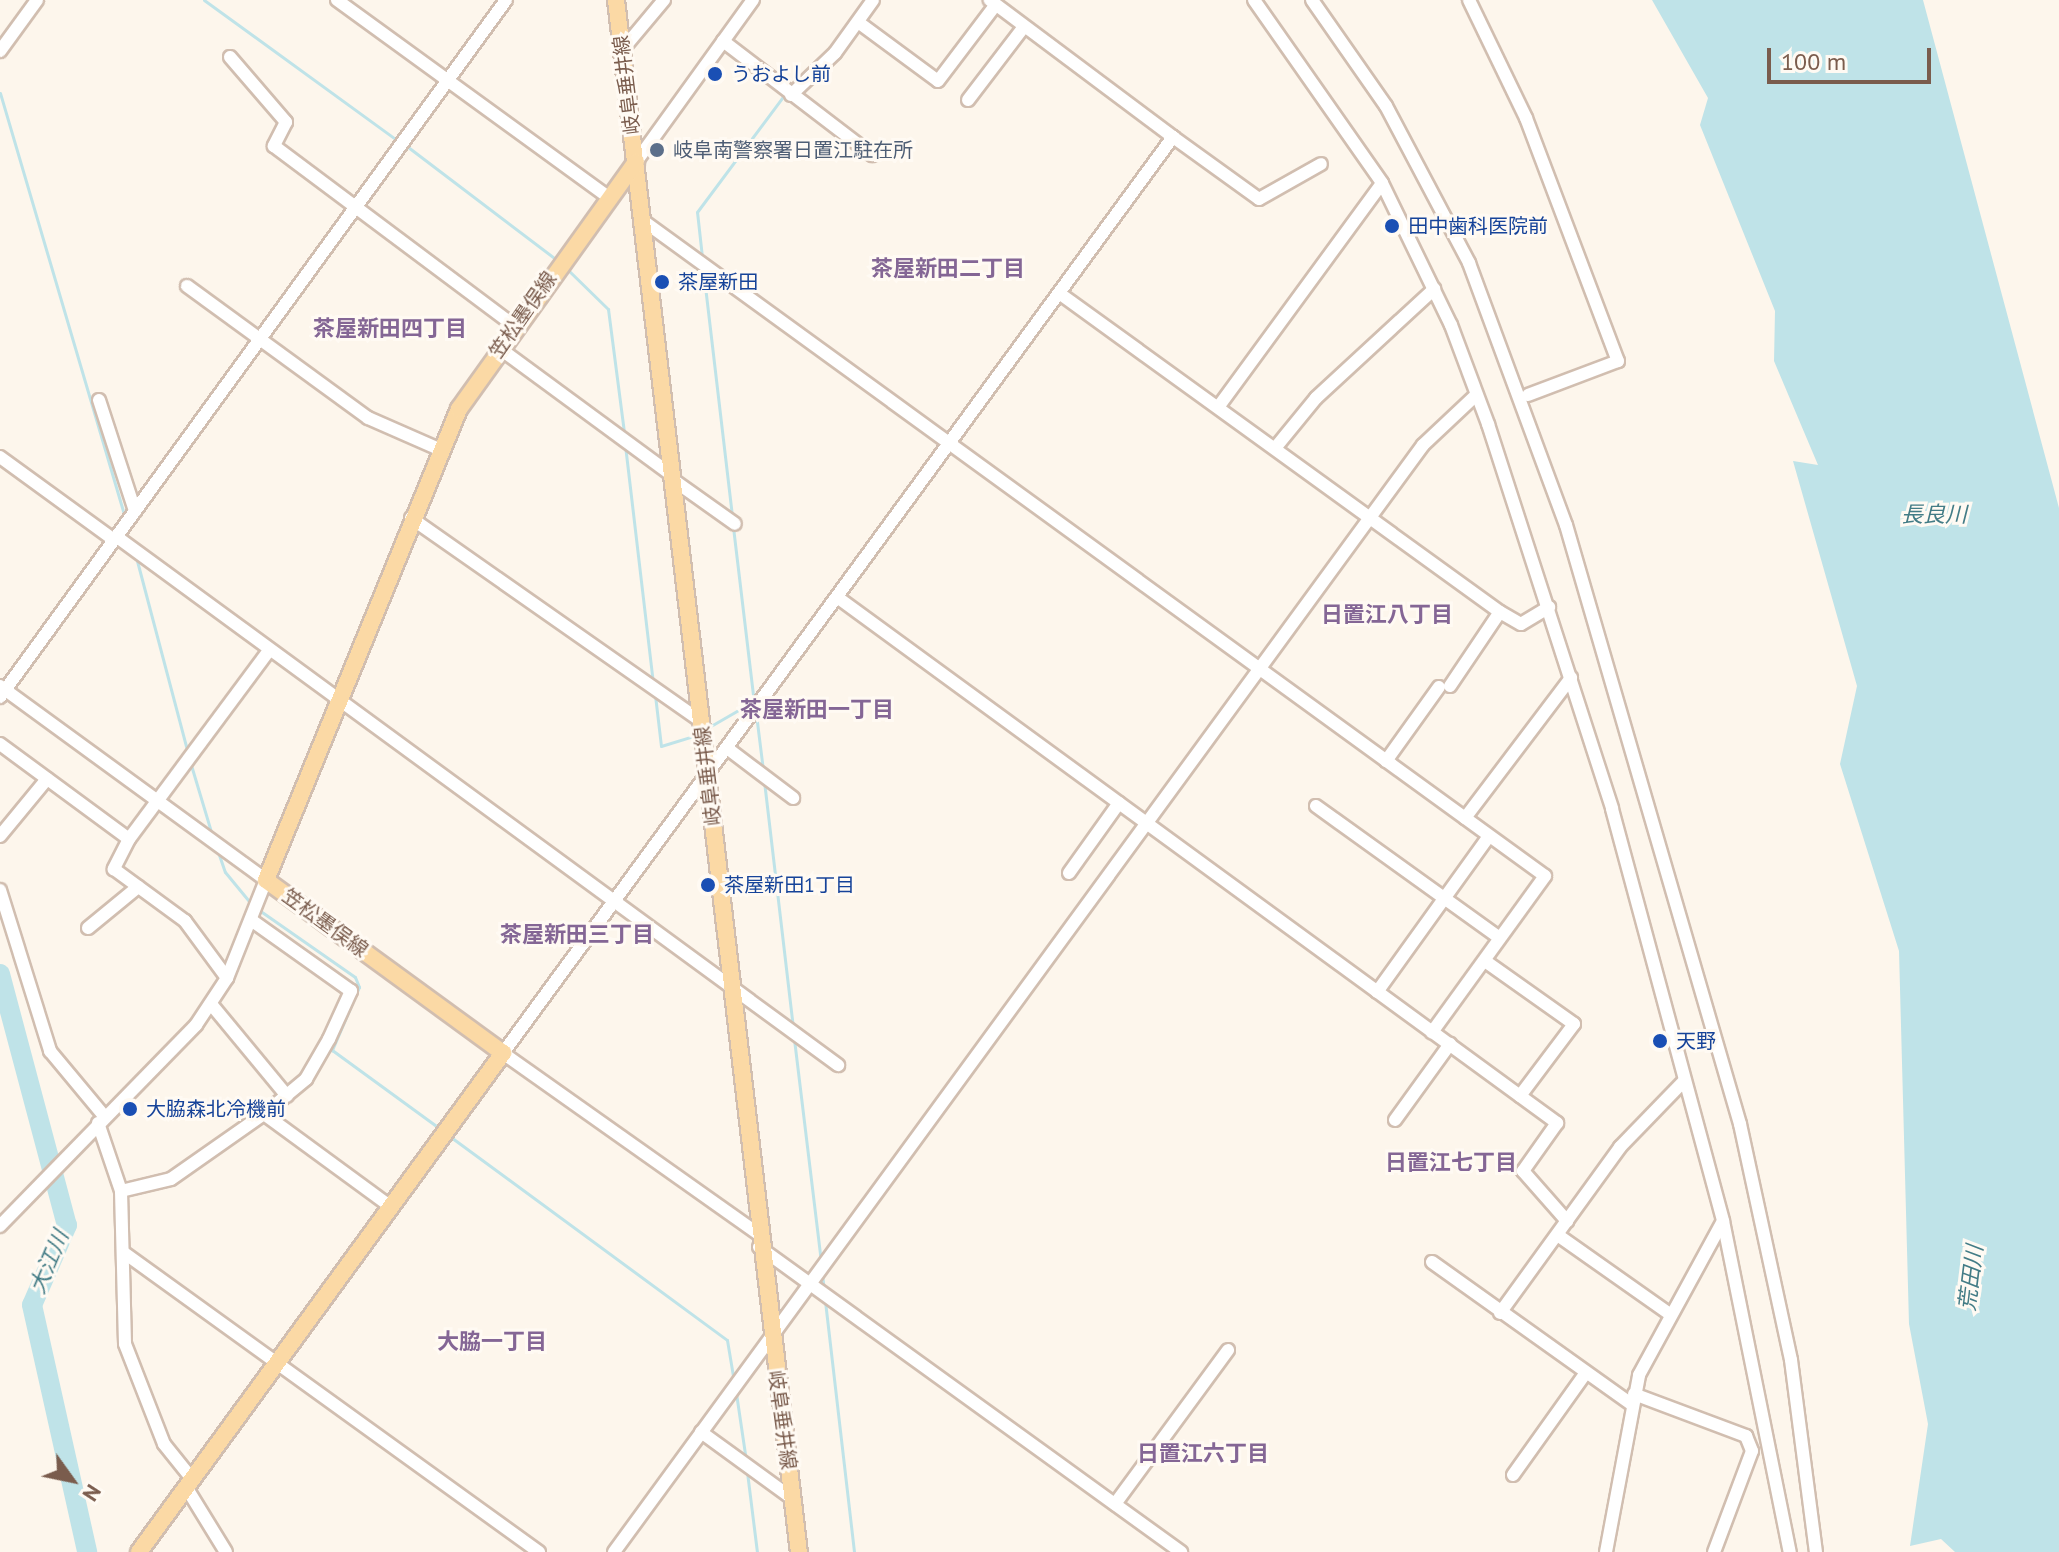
<!DOCTYPE html>
<meta charset="utf-8">
<style>
body{margin:0}
#map{position:relative;width:2059px;height:1552px;overflow:hidden;background:#fdf6ec;font-family:"PT Sans","Noto Sans JP",sans-serif}
div>[style]{position:absolute}
[style*='--x']{left:calc(var(--x)*1px);top:calc(var(--y)*1px);width:calc(var(--w)*1px);rotate:calc(var(--a)*1deg)}
.water>*{inset:0;background:#bfe3e8}
.stream>*{height:3px;margin:-1.5px;padding:0 1.5px;transform-origin:1.5px;border-radius:1.5px;background:#bfe3e8}
.river>*{height:20px;margin:-10px;padding:0 10px;transform-origin:10px;border-radius:10px;background:#bfe3e8}
.roads{filter:drop-shadow(2px 0 #d1beb0) drop-shadow(-2px 0 #d1beb0) drop-shadow(0 2px #d1beb0) drop-shadow(0 -2px #d1beb0)}
.minor>*{height:12px;margin:-6px;padding:0 6px;transform-origin:6px;border-radius:6px;background:#fff}
.major>*{height:16px;margin:-8px;padding:0 8px;transform-origin:8px;border-radius:8px;background:#fbd9a5}
.dots>*{width:22px;height:22px;translate:-50% -50%;box-sizing:border-box;border:4px solid #fffaf3;border-radius:50%}
span{translate:-50% -50%;white-space:nowrap;text-align:center;line-height:1.15;-webkit-text-stroke:6px #fffaf3;paint-order:stroke}
.transit-label{font-size:20px;color:#164399}
.left{translate:0 -50%;text-align:left}
.street-label{font-size:20px;color:#7a5c4d}
.service-label{font-size:20px;color:#4e5e75}
.neighbourhood-label{font-size:22px;color:#846695;font-weight:700}
.water-label{font-size:22px;color:#437c86;font-style:italic}
.north{position:absolute;left:32px;top:1440px;width:80px;height:80px;-webkit-text-stroke:6px #fffaf3;paint-order:stroke;rotate:123deg;font-size:22px;font-weight:700;line-height:32px;text-align:center;color:#7a5c4d}
.north::after{content:'';display:block;margin:auto;width:28px;height:36px;background:#7a5c4d;clip-path:polygon(50% 0,100% 100%,50% 72%,0 100%)}
.scale{position:absolute;left:1767px;top:48px;width:164px;height:36px;box-sizing:border-box;border:4px solid #7a5c4d;border-top:0;padding-left:10px;font-size:24px;line-height:28px;white-space:nowrap;color:#7a5c4d;-webkit-text-stroke:6px #fffaf3;paint-order:stroke}
</style>
<div id="map">
<div class="water">
<i style="clip-path:polygon(1652px 0,1923px 0,2059px 508px,2059px 1552px,1955px 1552px,1941px 1539px,1910px 1546px,1928px 1424px,1909px 1324px,1899px 951px,1840px 764px,1857px 686px,1793px 461px,1818px 465px,1774px 361px,1775px 311px,1700px 125px,1708px 98px)"></i>
</div>
<div class="stream">
<i style="--x:204;--y:0;--w:238;--a:36"></i>
<i style="--x:0;--y:93;--w:443;--a:73.6"></i>
<i style="--x:404;--y:144;--w:192;--a:37.2"></i>
<i style="--x:702;--y:257;--w:45;--a:-96.3"></i>
<i style="--x:697;--y:212;--w:147;--a:-53.3"></i>
<i style="--x:566;--y:268;--w:59;--a:44.3"></i>
<i style="--x:608;--y:309;--w:125;--a:82.6"></i>
<i style="--x:703;--y:269;--w:248;--a:83.3"></i>
<i style="--x:625;--y:445;--w:240;--a:83.3"></i>
<i style="--x:733;--y:527;--w:176;--a:83.2"></i>
<i style="--x:136;--y:557;--w:204;--a:75.2"></i>
<i style="--x:655;--y:695;--w:51;--a:83.3"></i>
<i style="--x:661;--y:746;--w:37;--a:-17"></i>
<i style="--x:756;--y:714;--w:56;--a:82.9"></i>
<i style="--x:709;--y:727;--w:52;--a:-30"></i>
<i style="--x:191;--y:765;--w:73;--a:73.3"></i>
<i style="--x:764;--y:781;--w:249;--a:83.3"></i>
<i style="--x:217;--y:849;--w:24;--a:71"></i>
<i style="--x:225;--y:872;--w:44;--a:50.5"></i>
<i style="--x:259;--y:910;--w:117;--a:34.9"></i>
<i style="--x:355;--y:977;--w:11;--a:68"></i>
<i style="--x:359;--y:987;--w:69;--a:113.2"></i>
<i style="--x:332;--y:1050;--w:132;--a:36.1"></i>
<i style="--x:794;--y:1039;--w:225;--a:83.1"></i>
<i style="--x:448;--y:1135;--w:346;--a:36.3"></i>
<i style="--x:727;--y:1340;--w:43;--a:80.5"></i>
<i style="--x:822;--y:1274;--w:16;--a:83"></i>
<i style="--x:825;--y:1301;--w:253;--a:83.4"></i>
<i style="--x:736;--y:1393;--w:69;--a:81.6"></i>
<i style="--x:747;--y:1472;--w:81;--a:82.9"></i>
</div>
<div class="river">
<i style="--x:0;--y:974;--w:260;--a:75.1"></i>
<i style="--x:67;--y:1225;--w:87;--a:113.6"></i>
<i style="--x:32;--y:1305;--w:253;--a:77.4"></i>
</div>
<div class="roads">
<div class="minor">
<i style="--x:337;--y:0;--w:335;--a:36"></i>
<i style="--x:1254;--y:0;--w:223;--a:55"></i>
<i style="--x:1382;--y:183;--w:158;--a:64.1"></i>
<i style="--x:1451;--y:325;--w:106;--a:69.5"></i>
<i style="--x:1488;--y:424;--w:404;--a:72.1"></i>
<i style="--x:1612;--y:809;--w:427;--a:74.9"></i>
<i style="--x:1723;--y:1221;--w:338;--a:78.6"></i>
<i style="--x:1312;--y:0;--w:129;--a:55.1"></i>
<i style="--x:1386;--y:106;--w:178;--a:62.1"></i>
<i style="--x:1469;--y:263;--w:279;--a:69.7"></i>
<i style="--x:1566;--y:525;--w:624;--a:73.8"></i>
<i style="--x:1740;--y:1124;--w:241;--a:77.8"></i>
<i style="--x:1791;--y:1360;--w:194;--a:82.6"></i>
<i style="--x:1469;--y:0;--w:131;--a:64.2"></i>
<i style="--x:1526;--y:118;--w:260;--a:69.3"></i>
<i style="--x:1618;--y:361;--w:96;--a:159.3"></i>
<i style="--x:858;--y:22;--w:99;--a:36.4"></i>
<i style="--x:938;--y:81;--w:93;--a:-52.9"></i>
<i style="--x:723;--y:41;--w:188;--a:37.4"></i>
<i style="--x:623;--y:49;--w:64;--a:-50.1"></i>
<i style="--x:0;--y:51;--w:63;--a:-54"></i>
<i style="--x:230;--y:57;--w:86;--a:49.3"></i>
<i style="--x:286;--y:122;--w:27;--a:117"></i>
<i style="--x:274;--y:146;--w:299;--a:36.8"></i>
<i style="--x:791;--y:95;--w:61;--a:-43.7"></i>
<i style="--x:835;--y:53;--w:65;--a:-54.4"></i>
<i style="--x:968;--y:100;--w:91;--a:-52.6"></i>
<i style="--x:1173;--y:137;--w:106;--a:35.8"></i>
<i style="--x:1259;--y:199;--w:71;--a:-29.4"></i>
<i style="--x:636;--y:162;--w:200;--a:-54.2"></i>
<i style="--x:642;--y:220;--w:1116;--a:36"></i>
<i style="--x:1545;--y:876;--w:193;--a:125.9"></i>
<i style="--x:187;--y:286;--w:224;--a:36.1"></i>
<i style="--x:368;--y:418;--w:77;--a:23.6"></i>
<i style="--x:1059;--y:293;--w:544;--a:35.88"></i>
<i style="--x:1500;--y:612;--w:24;--a:30"></i>
<i style="--x:1521;--y:624;--w:33;--a:-31"></i>
<i style="--x:499;--y:348;--w:215;--a:36.3"></i>
<i style="--x:99;--y:400;--w:117;--a:72"></i>
<i style="--x:1219;--y:406;--w:276;--a:-53.8"></i>
<i style="--x:1276;--y:447;--w:63;--a:-50.8"></i>
<i style="--x:1316;--y:398;--w:161;--a:-42.7"></i>
<i style="--x:0;--y:457;--w:140;--a:36"></i>
<i style="--x:672;--y:479;--w:77;--a:35.5"></i>
<i style="--x:411;--y:518;--w:355;--a:35"></i>
<i style="--x:117;--y:537;--w:894;--a:36.22"></i>
<i style="--x:837;--y:597;--w:892;--a:36.15"></i>
<i style="--x:1557;--y:1123;--w:59;--a:125.3"></i>
<i style="--x:1523;--y:1171;--w:67;--a:48.7"></i>
<i style="--x:0;--y:686;--w:329;--a:36.1"></i>
<i style="--x:266;--y:880;--w:105;--a:111.7"></i>
<i style="--x:227;--y:978;--w:56;--a:123.4"></i>
<i style="--x:196;--y:1025;--w:281;--a:134.3"></i>
<i style="--x:1450;--y:686;--w:89;--a:-56"></i>
<i style="--x:0;--y:697;--w:861;--a:-54.02"></i>
<i style="--x:0;--y:744;--w:160;--a:36.4"></i>
<i style="--x:129;--y:839;--w:34;--a:117"></i>
<i style="--x:114;--y:869;--w:88;--a:36.2"></i>
<i style="--x:185;--y:921;--w:71;--a:53.6"></i>
<i style="--x:727;--y:748;--w:83;--a:37.1"></i>
<i style="--x:1386;--y:761;--w:91;--a:-54.4"></i>
<i style="--x:1316;--y:806;--w:226;--a:35.7"></i>
<i style="--x:1465;--y:818;--w:176;--a:-52.9"></i>
<i style="--x:0;--y:836;--w:74;--a:-50.5"></i>
<i style="--x:129;--y:839;--w:233;--a:-53.4"></i>
<i style="--x:1069;--y:873;--w:86;--a:-54.5"></i>
<i style="--x:0;--y:890;--w:169;--a:72.7"></i>
<i style="--x:50;--y:1051;--w:86;--a:50.2"></i>
<i style="--x:88;--y:928;--w:65;--a:-39.4"></i>
<i style="--x:1485;--y:961;--w:109;--a:35.3"></i>
<i style="--x:1574;--y:1024;--w:90;--a:126.9"></i>
<i style="--x:1377;--y:992;--w:192;--a:-54.3"></i>
<i style="--x:211;--y:1004;--w:119;--a:50.4"></i>
<i style="--x:264;--y:1114;--w:157;--a:36.2"></i>
<i style="--x:1395;--y:1120;--w:94;--a:-54.1"></i>
<i style="--x:98;--y:1123;--w:72;--a:71.3"></i>
<i style="--x:121;--y:1191;--w:153;--a:88.5"></i>
<i style="--x:125;--y:1344;--w:107;--a:68.7"></i>
<i style="--x:164;--y:1444;--w:45;--a:51.3"></i>
<i style="--x:121;--y:1191;--w:51;--a:-13.5"></i>
<i style="--x:171;--y:1179;--w:113;--a:-35"></i>
<i style="--x:264;--y:1114;--w:55;--a:-39.8"></i>
<i style="--x:306;--y:1079;--w:46;--a:-60.1"></i>
<i style="--x:329;--y:1039;--w:53;--a:-65.4"></i>
<i style="--x:351;--y:991;--w:123;--a:-144.6"></i>
<i style="--x:757;--y:1233;--w:311;--a:-144.7"></i>
<i style="--x:503;--y:1053;--w:1135;--a:-53.82"></i>
<i style="--x:1173;--y:137;--w:229;--a:-143.2"></i>
<i style="--x:1559;--y:1236;--w:137;--a:35.2"></i>
<i style="--x:759;--y:1247;--w:521;--a:35.86"></i>
<i style="--x:123;--y:1252;--w:513;--a:35.8"></i>
<i style="--x:1432;--y:1262;--w:244;--a:35.5"></i>
<i style="--x:1500;--y:1313;--w:205;--a:-54.1"></i>
<i style="--x:1620;--y:1147;--w:92;--a:-45.9"></i>
<i style="--x:1634;--y:1394;--w:120;--a:20.6"></i>
<i style="--x:1746;--y:1436;--w:16;--a:68"></i>
<i style="--x:1752;--y:1451;--w:108;--a:110.6"></i>
<i style="--x:701;--y:1432;--w:112;--a:36"></i>
<i style="--x:1513;--y:1475;--w:124;--a:-54.5"></i>
<i style="--x:186;--y:1487;--w:76;--a:58.4"></i>
<i style="--x:1115;--y:1504;--w:191;--a:-53.7"></i>
<i style="--x:614;--y:1552;--w:1371;--a:-53.84"></i>
<i style="--x:1423;--y:445;--w:73;--a:-43.3"></i>
<i style="--x:1606;--y:1552;--w:180;--a:-79.4"></i>
<i style="--x:1639;--y:1375;--w:175;--a:-61.4"></i>
</div>
<div class="major">
<i style="--x:616;--y:0;--w:1563;--a:83.28"></i>
<i style="--x:139;--y:1552;--w:618;--a:-53.89"></i>
<i style="--x:503;--y:1053;--w:293;--a:-143.9"></i>
<i style="--x:266;--y:880;--w:509;--a:-67.72"></i>
<i style="--x:459;--y:409;--w:304;--a:-54.4"></i>
</div>
</div>
<div class="dots">
<i style="left:715px;top:74px;background:#1a4fb4"></i>
<i style="left:657px;top:150px;background:#5c6f8a"></i>
<i style="left:1392px;top:226px;background:#1a4fb4"></i>
<i style="left:662px;top:282px;background:#1a4fb4"></i>
<i style="left:708px;top:885px;background:#1a4fb4"></i>
<i style="left:1660px;top:1041px;background:#1a4fb4"></i>
<i style="left:130px;top:1109px;background:#1a4fb4"></i>
</div>
<div class="transit-label">
<span class="left" style="left:731px;top:74px">うおよし前</span>
<span class="left" style="left:1408px;top:226px">田中歯科医院前</span>
<span class="left" style="left:678px;top:282px">茶屋新田</span>
<span class="left" style="left:724px;top:885px">茶屋新田1丁目</span>
<span class="left" style="left:1676px;top:1041px">天野</span>
<span class="left" style="left:146px;top:1109px">大脇森北冷機前</span>
</div>
<div class="street-label">
<span style="left:627px;top:85px;rotate:-97deg">岐阜垂井線</span>
<span style="left:523px;top:315px;rotate:-55deg">笠松墨俣線</span>
<span style="left:708px;top:776px;rotate:-97deg">岐阜垂井線</span>
<span style="left:325px;top:923px;rotate:36deg">笠松墨俣線</span>
<span style="left:782px;top:1420px;rotate:82deg">岐阜垂井線</span>
</div>
<div class="service-label">
<span class="left" style="left:673px;top:150px">岐阜南警察署日置江駐在所</span>
</div>
<div class="neighbourhood-label">
<span style="left:948px;top:269px">茶屋新田二丁目</span>
<span style="left:390px;top:329px">茶屋新田四丁目</span>
<span style="left:1387px;top:615px">日置江八丁目</span>
<span style="left:817px;top:710px">茶屋新田一丁目</span>
<span style="left:577px;top:935px">茶屋新田三丁目</span>
<span style="left:1451px;top:1163px">日置江七丁目</span>
<span style="left:492px;top:1342px">大脇一丁目</span>
<span style="left:1203px;top:1454px">日置江六丁目</span>
</div>
<div class="water-label">
<span style="left:1934px;top:515px">長良川</span>
<span style="left:49px;top:1262px;rotate:-67deg">大江川</span>
<span style="left:1971px;top:1278px;rotate:-83deg">荒田川</span>
</div>
<div class="north">N</div>
<div class="scale">100 m</div>
</div>
